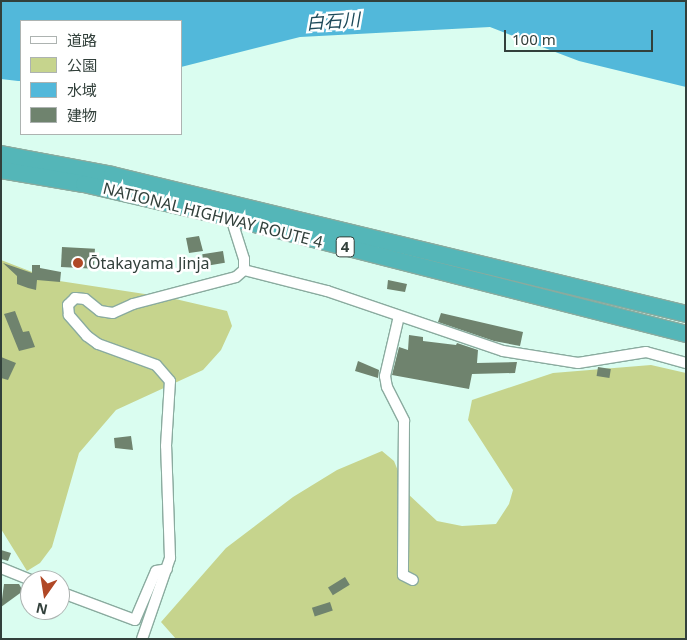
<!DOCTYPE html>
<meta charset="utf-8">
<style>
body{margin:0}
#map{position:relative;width:687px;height:640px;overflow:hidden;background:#dafdf0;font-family:"Noto Sans","Noto Sans JP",sans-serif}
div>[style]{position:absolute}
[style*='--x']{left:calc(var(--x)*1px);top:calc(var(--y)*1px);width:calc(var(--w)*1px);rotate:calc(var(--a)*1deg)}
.green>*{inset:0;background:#c6d48d}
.water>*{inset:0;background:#52b8da}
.building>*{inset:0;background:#6f836e;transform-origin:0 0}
.roads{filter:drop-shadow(1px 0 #8aab9f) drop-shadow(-1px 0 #8aab9f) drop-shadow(0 1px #8aab9f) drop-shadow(0 -1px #8aab9f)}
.minor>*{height:10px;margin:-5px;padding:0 5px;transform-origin:5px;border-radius:5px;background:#fff}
.trunk>*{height:16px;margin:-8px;padding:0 8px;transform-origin:8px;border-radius:8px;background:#54b6b8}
.dots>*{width:14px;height:14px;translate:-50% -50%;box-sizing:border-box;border:2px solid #fff;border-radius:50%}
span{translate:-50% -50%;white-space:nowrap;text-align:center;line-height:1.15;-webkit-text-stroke:5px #fff;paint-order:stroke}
.shield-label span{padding:1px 4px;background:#fff;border:1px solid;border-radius:4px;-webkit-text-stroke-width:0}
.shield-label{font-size:15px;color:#32403b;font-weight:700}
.street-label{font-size:16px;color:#32403b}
.poi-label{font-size:16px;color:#32403b}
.left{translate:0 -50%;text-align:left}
.water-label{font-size:18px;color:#1d4959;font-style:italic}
.frame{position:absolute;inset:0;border:2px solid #32403b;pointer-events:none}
.legend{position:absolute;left:20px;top:20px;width:162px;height:115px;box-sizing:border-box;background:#fff;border:1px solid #adb3b1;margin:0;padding:6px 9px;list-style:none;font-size:15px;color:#32403b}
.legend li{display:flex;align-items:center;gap:10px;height:25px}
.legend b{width:25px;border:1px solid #adb3b1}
.north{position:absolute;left:20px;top:570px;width:50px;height:50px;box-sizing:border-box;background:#fff;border:1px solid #adb3b1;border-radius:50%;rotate:193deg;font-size:14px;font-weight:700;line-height:20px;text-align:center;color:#32403b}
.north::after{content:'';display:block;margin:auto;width:18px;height:22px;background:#b04826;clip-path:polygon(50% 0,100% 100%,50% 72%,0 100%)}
.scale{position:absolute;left:504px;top:30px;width:149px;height:22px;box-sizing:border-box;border:2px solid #32403b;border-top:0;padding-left:6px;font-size:15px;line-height:18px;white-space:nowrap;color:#32403b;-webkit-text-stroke:4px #fff;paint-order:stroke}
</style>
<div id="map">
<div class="green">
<i style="clip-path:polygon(1px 260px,53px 280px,171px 298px,227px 311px,232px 326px,221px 350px,203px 370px,116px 410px,79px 453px,52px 547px,40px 563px,27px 571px,1px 529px)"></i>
<i style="clip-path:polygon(651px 365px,686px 373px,686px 639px,176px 639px,161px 622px,226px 548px,293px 497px,337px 470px,382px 451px,394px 461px,407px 493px,437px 521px,462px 526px,496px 524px,509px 504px,513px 490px,468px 420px,472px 400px,553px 373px)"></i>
</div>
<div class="water">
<i style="clip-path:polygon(1px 1px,686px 1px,686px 87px,579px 61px,490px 27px,300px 37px,181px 67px,181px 21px,21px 21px,21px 81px,18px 81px,1px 79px)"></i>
</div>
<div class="building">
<i style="clip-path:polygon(199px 236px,203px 251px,189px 253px,186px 238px)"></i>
<i style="left:62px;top:247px;width:33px;height:20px;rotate:3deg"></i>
<i style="left:223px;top:251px;width:12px;height:21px;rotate:81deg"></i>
<i style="clip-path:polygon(3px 263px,32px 273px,32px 265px,40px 265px,40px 268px,61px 272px,60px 282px,37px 280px,36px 290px,28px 288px,17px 284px,17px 276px)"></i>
<i style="clip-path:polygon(388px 280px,407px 284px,405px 292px,387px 289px)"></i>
<i style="clip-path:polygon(15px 311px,23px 332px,29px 331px,35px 347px,19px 351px,4px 314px)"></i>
<i style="clip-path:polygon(441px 313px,523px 332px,520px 346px,494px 341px,438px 322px)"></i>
<i style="clip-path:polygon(409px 335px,423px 337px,423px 341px,456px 345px,457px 343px,478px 350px,477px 363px,517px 362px,515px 373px,472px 374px,469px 389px,392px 375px,399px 347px,408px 350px)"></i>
<i style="clip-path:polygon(1px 357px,16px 363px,8px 380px,1px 378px)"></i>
<i style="clip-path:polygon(358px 361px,379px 370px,378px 378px,355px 371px)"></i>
<i style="left:598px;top:367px;width:13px;height:9px;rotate:9deg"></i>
<i style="clip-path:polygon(131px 436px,133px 450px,115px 448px,114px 438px)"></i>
<i style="clip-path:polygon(1px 550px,11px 553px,8px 561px,1px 559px)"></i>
<i style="left:345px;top:577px;width:9px;height:20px;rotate:58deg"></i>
<i style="clip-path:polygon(4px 584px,19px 584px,23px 591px,1px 607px)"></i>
<i style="left:330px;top:602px;width:9px;height:19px;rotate:72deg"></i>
</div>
<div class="roads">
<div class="minor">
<i style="--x:244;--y:270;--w:86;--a:14.2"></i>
<i style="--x:327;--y:291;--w:186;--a:18.8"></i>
<i style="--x:503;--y:351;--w:76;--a:9.1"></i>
<i style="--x:578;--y:363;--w:69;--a:-9.2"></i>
<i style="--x:646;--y:352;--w:41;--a:15.4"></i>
<i style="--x:399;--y:316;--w:62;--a:103.1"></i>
<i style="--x:385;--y:376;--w:11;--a:80"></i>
<i style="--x:387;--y:387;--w:38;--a:63"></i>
<i style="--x:404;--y:421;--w:154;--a:90.4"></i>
<i style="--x:403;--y:575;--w:11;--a:27"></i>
<i style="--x:1;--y:568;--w:31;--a:22"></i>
<i style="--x:60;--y:592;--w:80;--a:20.5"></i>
<i style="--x:135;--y:620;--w:53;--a:-66.8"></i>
<i style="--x:156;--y:571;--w:11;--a:-10"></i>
<i style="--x:142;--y:639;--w:86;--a:-70.9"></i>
<i style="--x:170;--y:558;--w:112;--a:-92"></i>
<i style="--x:166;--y:446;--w:65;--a:-86.5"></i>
<i style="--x:170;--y:381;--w:21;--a:-131"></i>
<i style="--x:156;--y:365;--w:62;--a:-160.1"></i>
<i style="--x:98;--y:344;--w:14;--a:-144"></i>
<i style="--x:87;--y:336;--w:28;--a:-131"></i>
<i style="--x:69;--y:315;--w:10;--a:-96"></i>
<i style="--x:68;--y:305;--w:10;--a:-45"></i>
<i style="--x:75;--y:298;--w:10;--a:6"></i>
<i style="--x:85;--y:299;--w:19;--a:39"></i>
<i style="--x:100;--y:311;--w:13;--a:9"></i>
<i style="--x:113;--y:313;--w:22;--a:-24"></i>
<i style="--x:133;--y:304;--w:106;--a:-14.7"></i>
<i style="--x:236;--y:277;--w:11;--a:-41"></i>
<i style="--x:244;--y:270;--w:11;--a:-90"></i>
<i style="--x:244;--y:259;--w:43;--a:-107.6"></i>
</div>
<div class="trunk">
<i style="--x:1;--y:154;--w:113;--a:10.7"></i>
<i style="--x:112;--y:175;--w:591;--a:13.61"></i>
<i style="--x:1;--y:170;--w:84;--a:9.6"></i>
<i style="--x:84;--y:184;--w:151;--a:13"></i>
<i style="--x:231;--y:218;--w:470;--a:14.3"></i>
</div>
</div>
<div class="dots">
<i style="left:78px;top:263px;background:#b04826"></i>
</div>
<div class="shield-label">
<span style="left:345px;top:247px">4</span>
</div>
<div class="street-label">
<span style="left:213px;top:215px;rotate:14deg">NATIONAL HIGHWAY ROUTE 4</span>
</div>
<div class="poi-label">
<span class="left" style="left:88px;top:263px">Ōtakayama Jinja</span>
</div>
<div class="water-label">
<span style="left:333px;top:21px;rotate:-4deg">白石川</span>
</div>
<div class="frame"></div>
<ul class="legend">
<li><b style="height:6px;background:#fff"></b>道路</li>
<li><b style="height:14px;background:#c6d48d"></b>公園</li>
<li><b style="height:14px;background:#52b8da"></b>水域</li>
<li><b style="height:14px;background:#6f836e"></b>建物</li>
</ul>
<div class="north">N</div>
<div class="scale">100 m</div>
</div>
